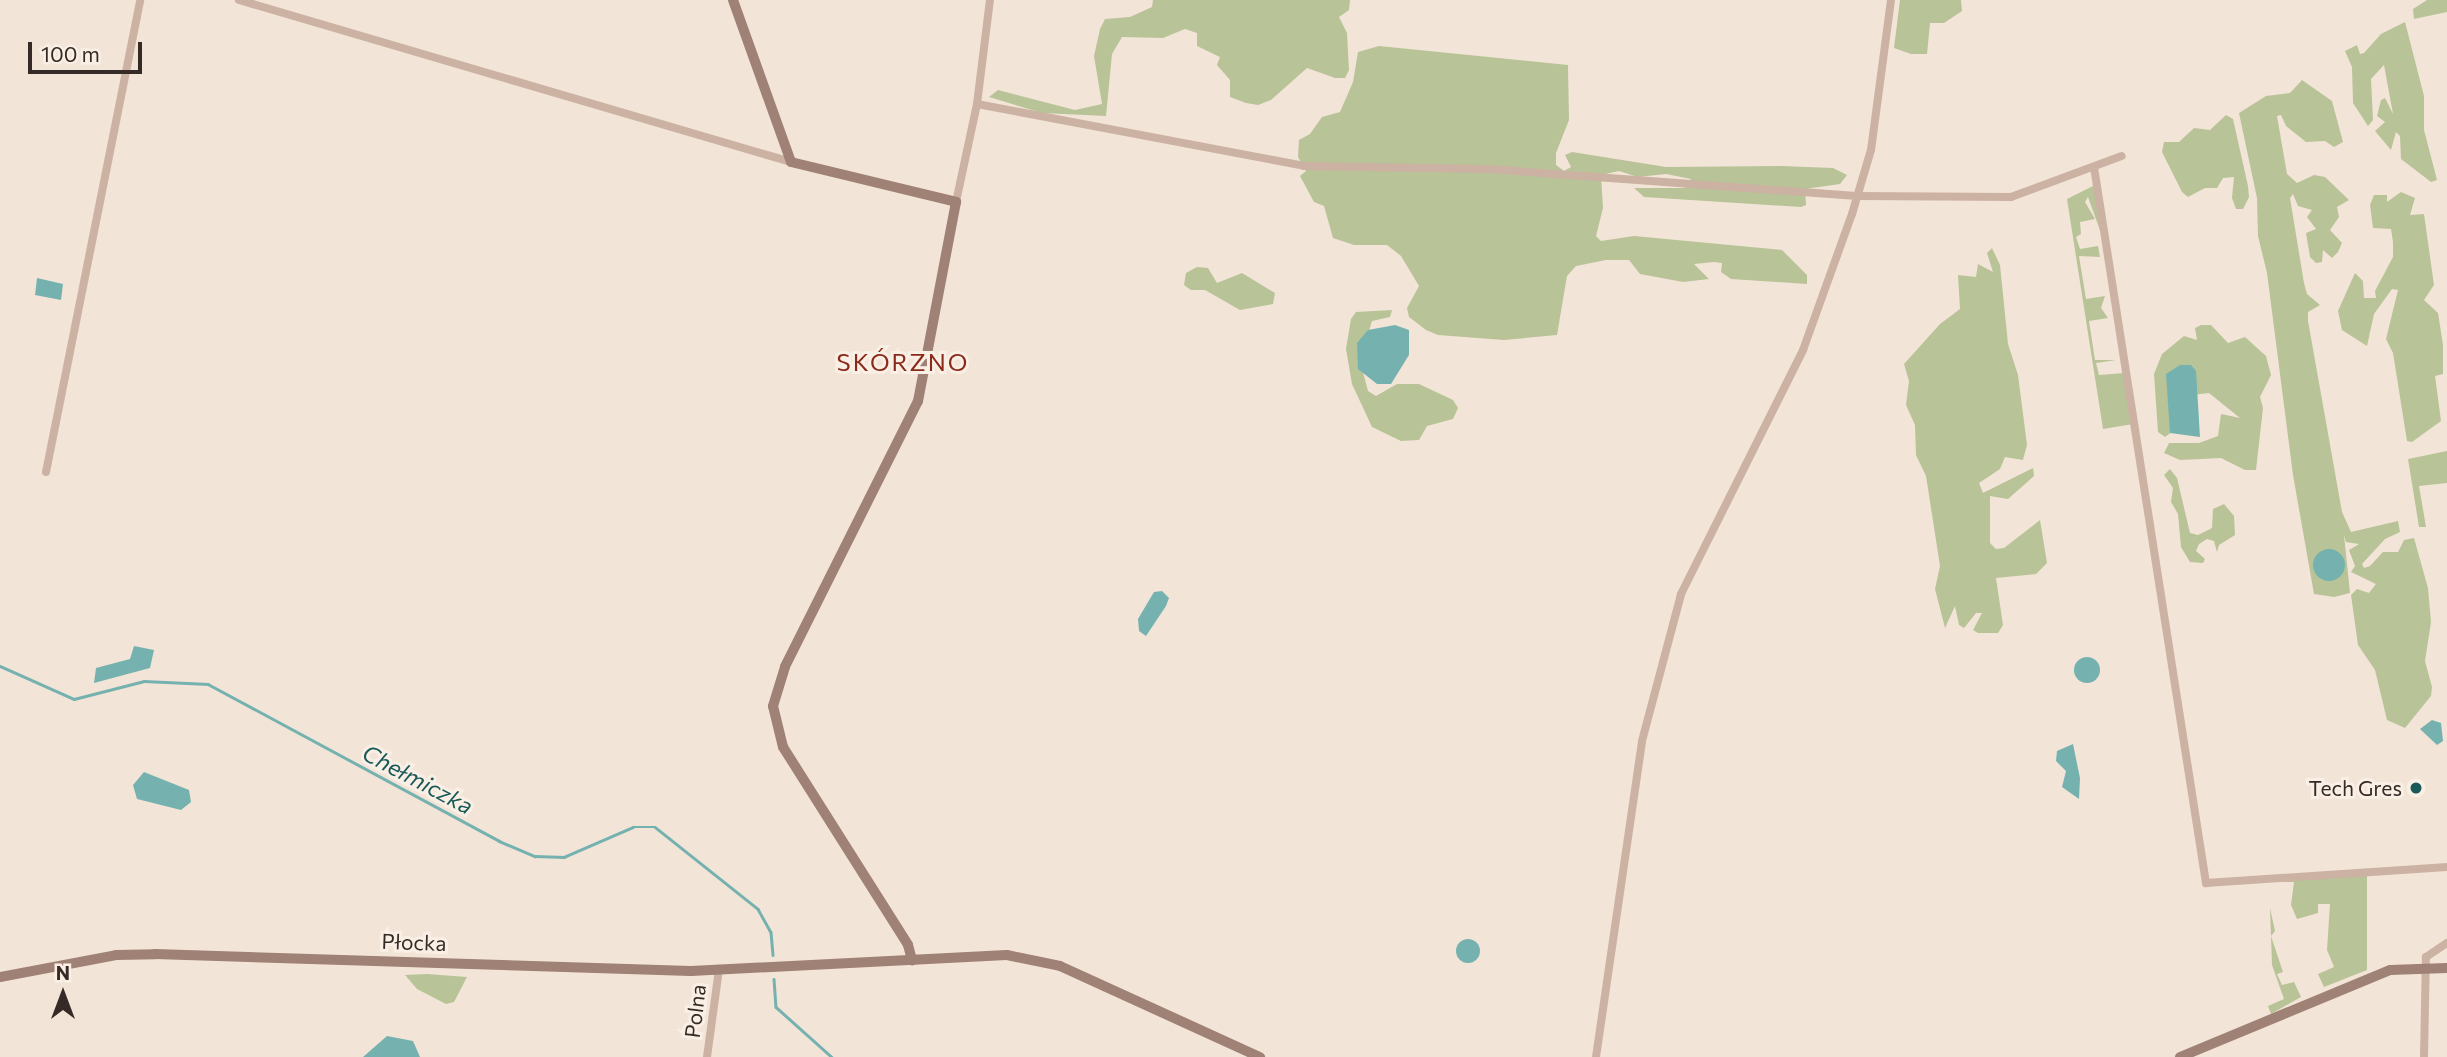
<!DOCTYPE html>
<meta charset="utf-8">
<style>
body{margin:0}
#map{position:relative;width:2447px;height:1057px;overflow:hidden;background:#f3e4d8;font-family:Commissioner,sans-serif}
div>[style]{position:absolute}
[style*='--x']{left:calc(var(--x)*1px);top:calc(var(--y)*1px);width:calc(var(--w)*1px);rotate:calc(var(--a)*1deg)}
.green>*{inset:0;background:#b8c397}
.water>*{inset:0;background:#75b2af}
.round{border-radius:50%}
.stream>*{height:2.5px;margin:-1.25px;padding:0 1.25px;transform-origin:1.25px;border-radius:1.25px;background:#75b2af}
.street>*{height:8px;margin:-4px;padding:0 4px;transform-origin:4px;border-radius:4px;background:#ccb2a3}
.secondary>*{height:10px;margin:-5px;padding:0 5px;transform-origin:5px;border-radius:5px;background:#9f8175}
.dots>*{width:19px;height:19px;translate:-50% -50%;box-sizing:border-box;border:4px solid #faefe5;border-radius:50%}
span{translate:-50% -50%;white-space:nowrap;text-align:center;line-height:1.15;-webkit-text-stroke:6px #faefe5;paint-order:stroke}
.poi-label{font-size:21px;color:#362a26}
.right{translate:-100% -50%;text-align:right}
.street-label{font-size:21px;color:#362a26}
.water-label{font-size:23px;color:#195a59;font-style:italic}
.quarter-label{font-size:24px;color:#8a2b1a;letter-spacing:2px}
.north{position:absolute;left:28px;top:959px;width:70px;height:70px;-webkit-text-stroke:5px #faefe5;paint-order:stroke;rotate:0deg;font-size:19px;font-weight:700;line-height:28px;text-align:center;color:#362a26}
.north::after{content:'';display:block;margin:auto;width:24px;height:32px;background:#362a26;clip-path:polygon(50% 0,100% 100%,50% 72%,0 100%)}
.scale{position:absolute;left:28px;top:42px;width:114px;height:32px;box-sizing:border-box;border:4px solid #362a26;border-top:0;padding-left:9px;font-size:21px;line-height:24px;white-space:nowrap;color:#362a26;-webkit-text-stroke:5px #faefe5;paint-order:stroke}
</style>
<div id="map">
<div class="green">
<i style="clip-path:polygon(1153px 0,1350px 0,1349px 10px,1339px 17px,1347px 33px,1349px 70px,1345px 78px,1335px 78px,1307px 68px,1271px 100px,1258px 105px,1246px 103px,1230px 97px,1230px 80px,1217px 65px,1220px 57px,1197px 46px,1197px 33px,1185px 29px,1163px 38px,1122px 37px,1112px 54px,1106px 116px,1042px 113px,989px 97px,998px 90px,1075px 110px,1102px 104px,1094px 56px,1100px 29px,1105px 19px,1130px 17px,1152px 7px)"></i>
<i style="clip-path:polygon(1900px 0,1961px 0,1962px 11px,1944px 23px,1930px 23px,1927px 54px,1911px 54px,1894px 48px)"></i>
<i style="clip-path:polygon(2427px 0,2447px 0,2447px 12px,2414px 19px,2413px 9px)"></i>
<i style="clip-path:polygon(2405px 22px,2424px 96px,2424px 130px,2437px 180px,2431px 182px,2401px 159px,2400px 136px,2396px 132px,2391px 150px,2375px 131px,2385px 122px,2377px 116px,2381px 100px,2385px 98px,2393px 114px,2384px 65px,2371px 79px,2373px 120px,2368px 126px,2353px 103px,2352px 67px,2345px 51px,2357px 45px,2360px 54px,2364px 53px,2381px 34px)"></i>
<i style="clip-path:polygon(1379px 46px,1568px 65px,1569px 120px,1556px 153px,1556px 165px,1564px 171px,1571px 167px,1565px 155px,1572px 152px,1666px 167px,1782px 166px,1833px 168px,1847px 175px,1840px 184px,1805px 189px,1806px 205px,1801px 207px,1644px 197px,1634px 188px,1685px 188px,1691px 179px,1666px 174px,1638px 177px,1619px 171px,1601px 175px,1603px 208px,1596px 236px,1601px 241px,1634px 236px,1782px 250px,1807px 275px,1807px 284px,1731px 279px,1721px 272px,1722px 263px,1714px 262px,1694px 264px,1709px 279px,1683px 282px,1640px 274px,1629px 260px,1606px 260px,1576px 266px,1567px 276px,1557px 335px,1504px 340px,1438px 335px,1426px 330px,1409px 317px,1407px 308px,1419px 286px,1401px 256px,1387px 245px,1354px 245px,1333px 238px,1324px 206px,1314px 202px,1300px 176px,1306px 171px,1298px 157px,1299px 140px,1310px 134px,1322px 117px,1340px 112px,1353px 82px,1358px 52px)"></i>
<i style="clip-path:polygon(2302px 80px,2332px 101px,2343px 142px,2334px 147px,2325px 141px,2306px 142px,2286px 126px,2281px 115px,2277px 116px,2287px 174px,2297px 183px,2314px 175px,2325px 177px,2349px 200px,2337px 207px,2339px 217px,2330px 230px,2342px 243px,2338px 252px,2332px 258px,2323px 250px,2322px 262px,2316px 263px,2310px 257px,2306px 233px,2316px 229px,2307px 217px,2312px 210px,2298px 206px,2293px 194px,2290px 198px,2304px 283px,2307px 294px,2320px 305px,2308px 312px,2308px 321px,2342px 512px,2351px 532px,2398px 521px,2400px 532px,2385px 539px,2362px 564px,2364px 568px,2370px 566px,2383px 552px,2398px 552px,2404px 540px,2414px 538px,2428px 588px,2431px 622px,2425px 661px,2432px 687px,2431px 696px,2405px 728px,2387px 720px,2375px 670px,2358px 645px,2351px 595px,2357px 589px,2369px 593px,2376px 584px,2351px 572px,2355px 566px,2349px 550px,2359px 544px,2346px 542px,2344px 535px,2350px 593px,2334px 597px,2314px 594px,2293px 475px,2267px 273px,2258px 236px,2257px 198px,2239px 113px,2266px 96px,2290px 93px)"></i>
<i style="clip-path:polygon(2226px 115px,2233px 119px,2248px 186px,2249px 197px,2243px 209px,2236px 209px,2232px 198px,2234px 177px,2223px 178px,2217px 188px,2205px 188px,2188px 197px,2182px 192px,2162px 152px,2164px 142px,2179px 142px,2194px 128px,2210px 130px)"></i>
<i style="clip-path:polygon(2095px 185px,2101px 233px,2088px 197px,2085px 202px,2095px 219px,2080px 222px,2081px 234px,2076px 237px,2080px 249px,2098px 246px,2100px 257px,2079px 256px,2086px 299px,2105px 296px,2101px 308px,2108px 318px,2089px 321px,2095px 360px,2116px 360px,2096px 363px,2099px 375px,2125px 373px,2133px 424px,2103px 429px,2067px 199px)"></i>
<i style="clip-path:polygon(2401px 192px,2415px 198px,2410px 215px,2424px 214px,2434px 285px,2424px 300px,2438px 313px,2443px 345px,2443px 374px,2435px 376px,2441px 421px,2412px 442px,2407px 441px,2393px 353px,2386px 339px,2398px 290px,2392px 289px,2374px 314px,2367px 346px,2342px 330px,2338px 311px,2355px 273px,2363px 281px,2364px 298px,2376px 298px,2375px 291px,2393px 257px,2393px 242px,2391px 229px,2373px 228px,2370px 205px,2374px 195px,2387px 195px,2387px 202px)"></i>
<i style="clip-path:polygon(1992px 248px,2000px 265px,2008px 344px,2018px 375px,2027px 445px,2023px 460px,2005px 457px,2000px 469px,1979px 483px,1983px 493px,2033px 468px,2034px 476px,2008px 499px,1990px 496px,1990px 543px,1996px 549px,2004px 548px,2040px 520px,2047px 563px,2036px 574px,1996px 578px,2003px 625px,1998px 633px,1978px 633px,1973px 630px,1982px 613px,1976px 613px,1964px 628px,1959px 625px,1955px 606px,1945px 628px,1935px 589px,1940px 566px,1926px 476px,1916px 455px,1915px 425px,1906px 405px,1909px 381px,1904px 364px,1940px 324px,1960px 309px,1958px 275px,1976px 277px,1978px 264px,1993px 272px,1987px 253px)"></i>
<i style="clip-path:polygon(1197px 267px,1208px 268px,1217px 283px,1242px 273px,1275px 293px,1273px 304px,1240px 310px,1205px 290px,1191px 290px,1184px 285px,1186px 273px)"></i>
<i style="clip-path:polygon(1392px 310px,1390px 317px,1372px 321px,1360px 361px,1368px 391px,1376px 396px,1397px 384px,1419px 384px,1453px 400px,1458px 408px,1453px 419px,1427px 426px,1419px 440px,1401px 441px,1372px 427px,1352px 384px,1346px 349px,1351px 319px,1356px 312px)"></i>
<i style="clip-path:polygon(2201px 325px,2211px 325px,2228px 343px,2245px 337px,2266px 356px,2271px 375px,2260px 397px,2263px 408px,2256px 470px,2245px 470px,2221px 458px,2180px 460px,2164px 453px,2169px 443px,2199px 443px,2218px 436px,2221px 414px,2240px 418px,2209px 393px,2184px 396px,2177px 428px,2165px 437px,2158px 432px,2154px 374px,2162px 354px,2184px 336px,2197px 340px,2195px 328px)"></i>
<i style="clip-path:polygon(2447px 451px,2447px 483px,2419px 486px,2426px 527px,2419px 527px,2408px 459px)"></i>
<i style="clip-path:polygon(2170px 469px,2177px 478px,2190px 533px,2198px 535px,2212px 528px,2213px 509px,2224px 504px,2234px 516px,2235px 535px,2219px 545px,2217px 552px,2214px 541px,2207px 539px,2199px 544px,2196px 551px,2205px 559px,2203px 563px,2190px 562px,2181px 547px,2178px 514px,2171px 502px,2173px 488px,2164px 475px)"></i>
<i style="clip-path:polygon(2367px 874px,2367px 970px,2324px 987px,2318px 974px,2334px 967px,2327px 950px,2330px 904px,2318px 904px,2318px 913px,2297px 919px,2291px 905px,2294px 882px,2276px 882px)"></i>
<i style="clip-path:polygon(2270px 908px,2275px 931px,2271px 936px,2283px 972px,2277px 974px,2282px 985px,2294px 982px,2301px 997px,2271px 1014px,2268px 1006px,2284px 999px,2272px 965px)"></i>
<i style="clip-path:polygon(405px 975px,427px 974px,467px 977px,454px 1002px,446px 1004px,417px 989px)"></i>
</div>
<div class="water">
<i style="clip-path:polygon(37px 278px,63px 284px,61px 300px,35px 295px)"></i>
<i style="clip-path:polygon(1395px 325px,1409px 330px,1409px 355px,1391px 384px,1377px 384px,1358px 369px,1357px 343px,1368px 330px)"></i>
<i style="clip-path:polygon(2180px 365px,2191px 365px,2196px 371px,2200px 437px,2170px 433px,2166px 374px)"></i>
<i class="round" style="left:2313px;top:549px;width:32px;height:32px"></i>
<i style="clip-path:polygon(1162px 591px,1169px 598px,1166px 606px,1146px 636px,1139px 631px,1138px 619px,1154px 592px)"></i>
<i style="clip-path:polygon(134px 646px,154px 650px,150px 668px,94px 683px,96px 668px,130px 659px)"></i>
<i class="round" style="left:2074px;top:657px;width:26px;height:26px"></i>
<i style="clip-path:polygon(2432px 720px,2441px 723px,2443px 741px,2437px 745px,2420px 729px)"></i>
<i style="clip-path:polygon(2073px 744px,2080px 778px,2079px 799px,2062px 787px,2066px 771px,2056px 761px,2057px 751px)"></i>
<i style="clip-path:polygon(144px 772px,189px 790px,191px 802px,181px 810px,137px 799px,133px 785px)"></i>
<i class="round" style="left:1456px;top:939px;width:24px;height:24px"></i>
<i style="clip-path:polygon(387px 1036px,413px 1041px,420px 1057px,363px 1057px)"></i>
</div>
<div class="stream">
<i style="--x:0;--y:666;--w:81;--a:24"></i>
<i style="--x:74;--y:699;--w:72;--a:-14.4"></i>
<i style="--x:144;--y:681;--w:64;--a:2.7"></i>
<i style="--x:208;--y:684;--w:331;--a:28.3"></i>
<i style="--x:499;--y:841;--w:39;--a:23"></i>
<i style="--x:535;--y:856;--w:29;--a:2"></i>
<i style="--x:564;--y:857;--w:75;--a:-23.5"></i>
<i style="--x:633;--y:827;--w:22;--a:0"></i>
<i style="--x:655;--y:827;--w:132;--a:38.5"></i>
<i style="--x:758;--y:909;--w:26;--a:61"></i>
<i style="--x:771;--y:932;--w:23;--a:85"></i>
<i style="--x:774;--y:979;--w:28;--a:86"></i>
<i style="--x:776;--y:1007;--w:75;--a:41.8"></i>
</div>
<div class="street">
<i style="--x:239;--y:0;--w:575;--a:16.36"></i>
<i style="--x:977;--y:104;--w:105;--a:-82.9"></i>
<i style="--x:2094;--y:167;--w:725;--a:81.11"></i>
<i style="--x:2206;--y:883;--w:242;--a:-3.8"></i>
<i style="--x:956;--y:202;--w:100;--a:-77.9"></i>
<i style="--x:977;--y:104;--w:333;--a:10.7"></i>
<i style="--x:1304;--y:166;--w:184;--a:0.9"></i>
<i style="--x:1488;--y:169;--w:370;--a:4.2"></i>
<i style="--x:1857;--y:196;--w:154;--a:0.4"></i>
<i style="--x:2011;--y:197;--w:118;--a:-20.3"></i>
<i style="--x:46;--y:472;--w:481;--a:-78.7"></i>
<i style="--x:707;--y:1057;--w:89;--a:-82.2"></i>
<i style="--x:1596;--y:1057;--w:319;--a:-81.7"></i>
<i style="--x:1642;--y:741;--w:152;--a:-75.1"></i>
<i style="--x:1681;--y:594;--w:273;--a:-63.4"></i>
<i style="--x:1803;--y:350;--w:145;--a:-70.2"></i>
<i style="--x:1852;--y:214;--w:67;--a:-73.5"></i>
<i style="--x:1871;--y:150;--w:151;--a:-82.4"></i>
<i style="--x:2424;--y:1057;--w:100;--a:-88.9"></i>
<i style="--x:2426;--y:957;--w:25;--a:-34"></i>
</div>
<div class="secondary">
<i style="--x:733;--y:0;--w:172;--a:70.3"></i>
<i style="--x:791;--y:162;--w:170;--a:13.6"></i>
<i style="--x:956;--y:202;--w:203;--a:100.8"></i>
<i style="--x:918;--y:401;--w:297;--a:116.6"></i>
<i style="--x:785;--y:667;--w:41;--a:107.1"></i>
<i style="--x:773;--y:706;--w:42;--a:76.3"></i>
<i style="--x:783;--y:747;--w:234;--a:57.7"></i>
<i style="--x:908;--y:945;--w:16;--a:75"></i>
<i style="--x:0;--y:977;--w:118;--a:-10.7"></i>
<i style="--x:116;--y:955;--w:39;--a:-1"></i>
<i style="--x:155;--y:954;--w:536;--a:1.82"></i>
<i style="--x:691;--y:971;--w:316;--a:-2.9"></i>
<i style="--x:1007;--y:955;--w:54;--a:11.7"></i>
<i style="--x:1060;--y:966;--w:220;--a:24.5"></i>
<i style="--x:2180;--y:1057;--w:227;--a:-22.5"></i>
<i style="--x:2390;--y:970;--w:57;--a:-2"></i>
</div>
<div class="dots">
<i style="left:2416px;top:788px;background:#195a59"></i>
</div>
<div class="poi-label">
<span class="right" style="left:2402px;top:788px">Tech Gres</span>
</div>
<div class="street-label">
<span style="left:414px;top:942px;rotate:2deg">Płocka</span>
<span style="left:695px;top:1011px;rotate:-83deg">Polna</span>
</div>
<div class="water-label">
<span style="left:418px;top:779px;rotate:28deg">Chełmiczka</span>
</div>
<div class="quarter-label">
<span style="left:903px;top:362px">SKÓRZNO</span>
</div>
<div class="north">N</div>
<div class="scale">100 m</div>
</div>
